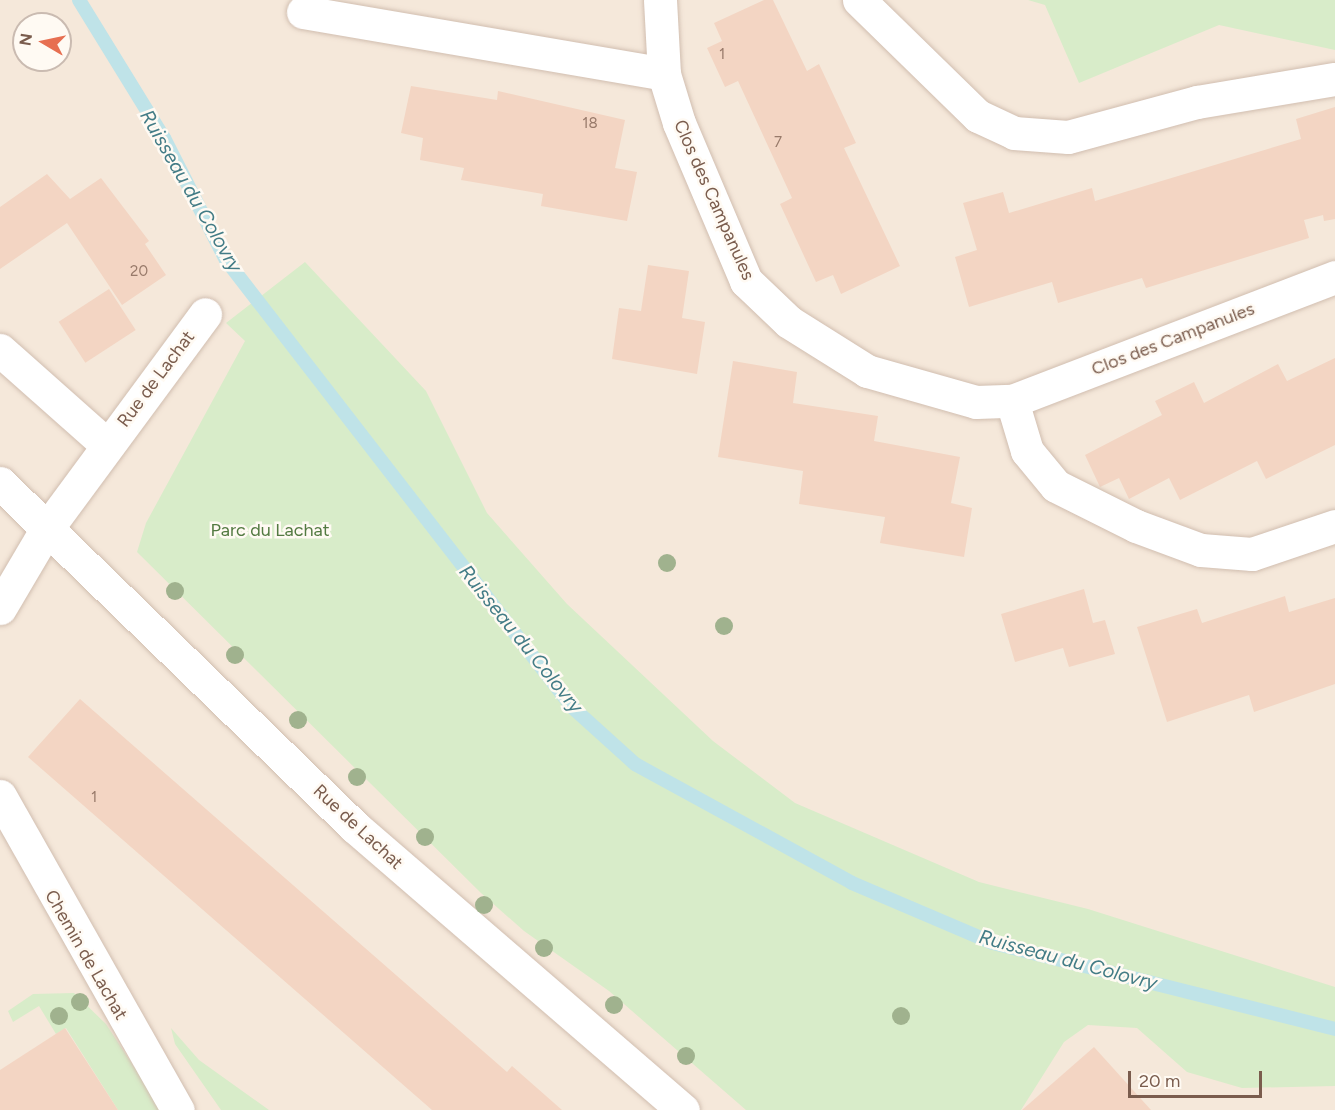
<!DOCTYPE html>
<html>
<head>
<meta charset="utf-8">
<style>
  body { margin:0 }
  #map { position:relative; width:1335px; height:1110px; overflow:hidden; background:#fdf6ec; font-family:Figtree,sans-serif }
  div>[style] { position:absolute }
  .residential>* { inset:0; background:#f5e8da }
  .green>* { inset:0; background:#d8ecc9 }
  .stream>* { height:14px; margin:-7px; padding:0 7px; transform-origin:7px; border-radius:7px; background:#bfe3e8 }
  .building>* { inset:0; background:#f3d5c3; transform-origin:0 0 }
  .roads { filter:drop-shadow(0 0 2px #d1beb0) drop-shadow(0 0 2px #d1beb0) }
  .street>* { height:33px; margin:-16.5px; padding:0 16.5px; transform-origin:16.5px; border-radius:16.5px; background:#fff }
  .secondary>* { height:33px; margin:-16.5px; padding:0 16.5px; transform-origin:16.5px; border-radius:16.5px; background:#fff }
  .trees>* { width:18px; height:18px; margin:-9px; border-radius:50%; background:#a0b28e }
  span { translate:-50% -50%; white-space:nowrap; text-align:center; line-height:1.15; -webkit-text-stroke:5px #fffaf3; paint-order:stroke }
  .number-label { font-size:15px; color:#987a6a }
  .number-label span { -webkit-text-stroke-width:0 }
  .street-label { font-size:18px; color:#7a5c4d }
  .park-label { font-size:18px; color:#537a41 }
  .water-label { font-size:20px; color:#437c86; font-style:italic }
  .north { position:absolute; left:12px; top:12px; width:60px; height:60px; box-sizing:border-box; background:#fffaf3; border:2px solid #cabbb1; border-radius:50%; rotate:279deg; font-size:16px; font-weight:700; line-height:24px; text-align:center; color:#7a5c4d }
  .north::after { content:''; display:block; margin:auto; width:21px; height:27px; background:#e76f51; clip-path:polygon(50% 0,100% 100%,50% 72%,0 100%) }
  .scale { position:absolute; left:1128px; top:1071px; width:134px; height:27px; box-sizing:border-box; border:3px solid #7a5c4d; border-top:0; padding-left:8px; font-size:18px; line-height:21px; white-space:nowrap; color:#7a5c4d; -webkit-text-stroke:4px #fffaf3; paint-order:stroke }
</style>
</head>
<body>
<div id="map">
  <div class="residential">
    <div style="clip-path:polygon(evenodd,0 0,1335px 0,1335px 1110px,0 1110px,0 0,24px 24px,60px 24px,60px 60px,24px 60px,24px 24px)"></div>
  </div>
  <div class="green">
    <div style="clip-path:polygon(1028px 0,1335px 0,1335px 50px,1219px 25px,1079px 83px,1045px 5px)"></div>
    <div style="clip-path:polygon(305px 262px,426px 391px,487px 513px,567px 604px,713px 741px,795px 803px,979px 882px,1088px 909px,1335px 987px,1335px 1086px,1242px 1088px,1187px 1072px,1137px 1028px,1088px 1025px,1064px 1042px,1021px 1110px,746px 1110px,609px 991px,524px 931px,481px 893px,137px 552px,146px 523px,245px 341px,226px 323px)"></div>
    <div style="clip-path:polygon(74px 993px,106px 1024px,162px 1110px,118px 1110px,66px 1028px,56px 1034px,39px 1006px,13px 1022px,8px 1011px,33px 994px)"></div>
    <div style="clip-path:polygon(171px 1028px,199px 1060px,269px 1110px,221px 1110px,175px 1044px)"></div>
  </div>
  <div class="stream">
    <div style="left:79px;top:0;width:162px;rotate:58.4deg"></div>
    <div style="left:164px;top:138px;width:137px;rotate:63.1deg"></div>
    <div style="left:226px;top:260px;width:565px;rotate:52.26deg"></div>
    <div style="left:572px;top:707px;width:85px;rotate:42.1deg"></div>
    <div style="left:635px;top:764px;width:247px;rotate:28.7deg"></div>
    <div style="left:852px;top:883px;width:153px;rotate:23.1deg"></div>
    <div style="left:993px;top:943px;width:353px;rotate:14.1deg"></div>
  </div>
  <div class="building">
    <div style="clip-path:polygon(764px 0,773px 0,807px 71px,819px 64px,856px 143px,844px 148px,900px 266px,841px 294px,833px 275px,816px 282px,780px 204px,792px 198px,738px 81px,725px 87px,707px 48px,722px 41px,714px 23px)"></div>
    <div style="clip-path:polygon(411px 86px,497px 100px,498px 91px,625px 120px,615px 168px,637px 172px,627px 221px,541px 206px,543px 194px,461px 180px,464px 168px,420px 160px,423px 138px,401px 133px)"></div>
    <div style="clip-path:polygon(1335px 107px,1335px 219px,1324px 221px,1323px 215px,1304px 220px,1309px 238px,1146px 288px,1142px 278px,1058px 303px,1052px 282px,969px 307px,955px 257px,977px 250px,963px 203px,1003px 192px,1009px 213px,1092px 188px,1095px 201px,1301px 139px,1296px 119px)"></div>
    <div style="clip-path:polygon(47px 174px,70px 199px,101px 178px,149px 241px,145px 244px,166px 275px,122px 305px,67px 223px,0 269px,0 207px)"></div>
    <div style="clip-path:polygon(648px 265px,689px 271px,682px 318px,705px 322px,697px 374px,612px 359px,619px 308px,641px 311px)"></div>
    <div style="left:109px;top:289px;width:49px;height:60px;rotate:57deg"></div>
    <div style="clip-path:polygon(1335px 358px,1335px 445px,1266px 479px,1257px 461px,1180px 500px,1169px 478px,1129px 499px,1119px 478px,1100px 487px,1085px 455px,1162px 415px,1155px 401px,1194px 382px,1204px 403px,1278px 364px,1287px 381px)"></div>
    <div style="clip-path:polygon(733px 361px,797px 372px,793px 403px,878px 416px,874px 441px,960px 457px,951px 503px,972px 508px,964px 557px,880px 543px,885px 517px,799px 504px,803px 471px,718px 457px)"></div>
    <div style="clip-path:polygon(1084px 589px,1093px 623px,1105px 620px,1115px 654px,1069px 667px,1063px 648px,1015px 662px,1001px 614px)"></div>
    <div style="clip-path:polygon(1285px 596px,1289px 612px,1335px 598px,1335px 684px,1254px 712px,1249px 695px,1167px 722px,1137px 627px,1197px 609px,1202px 623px)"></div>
    <div style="clip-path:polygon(80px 699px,507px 1072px,512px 1066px,562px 1110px,432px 1110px,28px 757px)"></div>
    <div style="clip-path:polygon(65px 1028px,118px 1110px,0 1110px,0 1070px)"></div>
    <div style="clip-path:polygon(1094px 1047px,1151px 1110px,1022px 1110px)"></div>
  </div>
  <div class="roads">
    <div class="street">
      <div style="left:660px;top:0;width:74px;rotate:86.9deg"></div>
      <div style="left:664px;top:74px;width:51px;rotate:73deg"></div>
      <div style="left:679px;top:123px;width:172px;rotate:67deg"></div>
      <div style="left:746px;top:281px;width:59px;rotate:43.6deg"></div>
      <div style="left:789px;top:322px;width:92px;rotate:32.1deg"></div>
      <div style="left:867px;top:371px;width:113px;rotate:15.9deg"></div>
      <div style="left:976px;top:402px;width:36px;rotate:-2deg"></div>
      <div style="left:1012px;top:401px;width:52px;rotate:73.3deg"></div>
      <div style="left:1027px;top:451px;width:45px;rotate:50.4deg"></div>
      <div style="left:1056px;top:486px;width:89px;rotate:26.6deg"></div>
      <div style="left:1136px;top:526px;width:69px;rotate:20.3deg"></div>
      <div style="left:1201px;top:550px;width:51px;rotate:4.5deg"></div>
      <div style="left:1252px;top:554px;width:88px;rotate:-18.6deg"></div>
      <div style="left:859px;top:0;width:166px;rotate:44.3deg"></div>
      <div style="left:978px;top:116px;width:40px;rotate:25deg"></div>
      <div style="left:1014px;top:133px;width:54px;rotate:4.2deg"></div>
      <div style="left:1068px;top:137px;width:134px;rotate:-15.2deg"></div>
      <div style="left:1197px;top:102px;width:140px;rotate:-9.5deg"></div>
      <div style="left:303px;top:12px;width:366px;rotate:9.7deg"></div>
      <div style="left:0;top:350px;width:142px;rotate:41.6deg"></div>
      <div style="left:1012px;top:401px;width:346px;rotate:-21deg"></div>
      <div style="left:0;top:608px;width:91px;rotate:-59.5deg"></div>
      <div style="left:46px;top:530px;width:268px;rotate:-53.6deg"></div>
      <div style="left:0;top:796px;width:361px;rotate:60.5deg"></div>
    </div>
    <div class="secondary">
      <div style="left:0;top:483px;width:494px;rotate:44.1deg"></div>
      <div style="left:355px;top:827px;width:433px;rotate:40.8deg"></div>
    </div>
  </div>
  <div class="trees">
    <div style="left:667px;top:563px"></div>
    <div style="left:175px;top:591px"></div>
    <div style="left:724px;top:626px"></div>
    <div style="left:235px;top:655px"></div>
    <div style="left:298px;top:720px"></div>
    <div style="left:357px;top:777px"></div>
    <div style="left:425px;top:837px"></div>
    <div style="left:484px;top:905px"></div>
    <div style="left:544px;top:948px"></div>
    <div style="left:80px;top:1002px"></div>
    <div style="left:614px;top:1005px"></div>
    <div style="left:59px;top:1016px"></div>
    <div style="left:901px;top:1016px"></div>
    <div style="left:686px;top:1056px"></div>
  </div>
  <div class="number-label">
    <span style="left:722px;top:55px">1</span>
    <span style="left:590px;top:124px">18</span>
    <span style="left:778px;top:143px">7</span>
    <span style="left:139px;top:272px">20</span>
    <span style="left:94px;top:798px">1</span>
  </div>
  <div class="street-label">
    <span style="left:714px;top:200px;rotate:66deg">Clos des Campanules</span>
    <span style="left:1173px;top:339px;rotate:-21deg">Clos des Campanules</span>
    <span style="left:156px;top:379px;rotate:-53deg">Rue de Lachat</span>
    <span style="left:358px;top:827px;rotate:43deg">Rue de Lachat</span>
    <span style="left:86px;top:955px;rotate:60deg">Chemin de Lachat</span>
  </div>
  <div class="park-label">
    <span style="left:270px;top:530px">Parc du Lachat</span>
  </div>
  <div class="water-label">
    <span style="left:191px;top:191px;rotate:60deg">Ruisseau du Colovry</span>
    <span style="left:521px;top:639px;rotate:51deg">Ruisseau du Colovry</span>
    <span style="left:1068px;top:960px;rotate:15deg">Ruisseau du Colovry</span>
  </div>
  <div class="north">N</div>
  <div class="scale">20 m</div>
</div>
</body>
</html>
